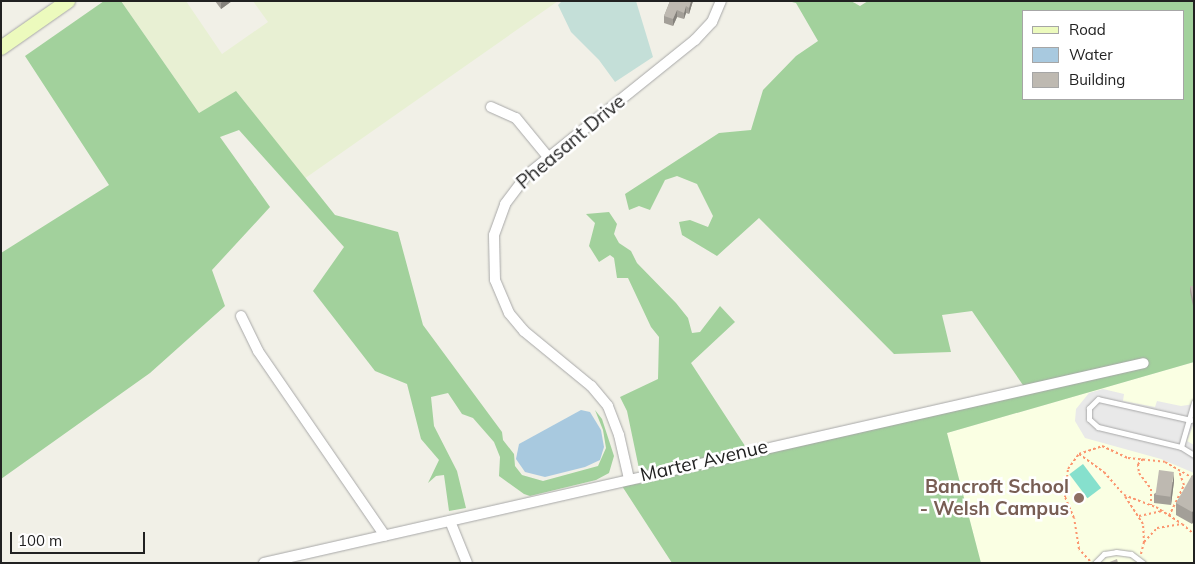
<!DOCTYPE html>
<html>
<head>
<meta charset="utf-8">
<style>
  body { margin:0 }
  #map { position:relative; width:1195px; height:564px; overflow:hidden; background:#f1f0e7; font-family:Mulish,sans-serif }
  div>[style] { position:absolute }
  .education>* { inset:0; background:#faffe3 }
  .farmland>* { inset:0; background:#e8f0d3 }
  .forest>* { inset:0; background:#a2d19c }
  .wetland>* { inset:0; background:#c4dfd8 }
  .pitch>* { inset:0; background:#86e0cd; transform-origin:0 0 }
  .parking>* { inset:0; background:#e9e9e9 }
  .water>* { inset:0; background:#a8c9df }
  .path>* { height:2px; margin-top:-1px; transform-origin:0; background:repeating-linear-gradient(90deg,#fb966f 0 2.5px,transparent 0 5px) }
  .roads { filter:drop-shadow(0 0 1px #a8a8a8) drop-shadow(0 0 1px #a8a8a8) }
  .lane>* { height:5px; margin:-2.5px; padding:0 2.5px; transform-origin:2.5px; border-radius:2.5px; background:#fff }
  .street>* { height:10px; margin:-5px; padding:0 5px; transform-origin:5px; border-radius:5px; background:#fff }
  .secondary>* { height:14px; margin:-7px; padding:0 7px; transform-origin:7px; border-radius:7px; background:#ecfabd }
  .wall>* { inset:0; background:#a39f98 }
  .shaded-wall>* { inset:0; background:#85827c }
  .building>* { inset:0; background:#beb9b1; transform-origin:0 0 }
  .dots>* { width:14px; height:14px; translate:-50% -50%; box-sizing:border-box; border:2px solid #fff; border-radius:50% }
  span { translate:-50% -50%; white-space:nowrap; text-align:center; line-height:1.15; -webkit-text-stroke:5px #fff; paint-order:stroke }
  .street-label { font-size:19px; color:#212121 }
  .education-label { font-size:19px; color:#785e54; font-weight:700 }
  .right { translate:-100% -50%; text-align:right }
  .frame { position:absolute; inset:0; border:2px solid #212121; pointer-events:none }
  .legend { position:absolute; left:1022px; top:10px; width:162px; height:90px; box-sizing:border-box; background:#fff; border:1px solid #a6a6a6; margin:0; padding:6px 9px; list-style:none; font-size:15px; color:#212121 }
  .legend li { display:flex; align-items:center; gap:10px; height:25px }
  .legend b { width:25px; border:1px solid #a6a6a6 }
  .scale { position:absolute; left:10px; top:532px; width:135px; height:22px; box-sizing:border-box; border:2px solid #212121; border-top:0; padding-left:6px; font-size:15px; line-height:18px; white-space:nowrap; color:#212121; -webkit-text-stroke:4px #fff; paint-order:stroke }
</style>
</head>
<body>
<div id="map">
  <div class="education">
    <div style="clip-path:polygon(1194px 362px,1194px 563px,981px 563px,947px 433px)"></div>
  </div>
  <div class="farmland">
    <div style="clip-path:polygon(121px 1px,186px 1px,222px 54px,268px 22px,253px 1px,558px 1px,304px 179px,237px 92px,199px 113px)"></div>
  </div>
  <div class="forest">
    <div style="clip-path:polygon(104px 1px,121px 1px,199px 113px,236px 91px,335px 215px,398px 232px,423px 325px,502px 432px,503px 440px,514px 454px,515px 466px,522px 475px,543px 481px,598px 466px,606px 448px,603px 430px,595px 410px,602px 419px,614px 456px,609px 473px,596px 480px,530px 496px,524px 494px,499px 476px,500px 457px,494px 442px,473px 418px,462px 414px,448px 393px,431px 397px,434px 426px,457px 471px,466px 508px,449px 511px,444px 475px,436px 476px,428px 483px,439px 460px,421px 439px,407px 384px,375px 371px,313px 291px,344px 247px,239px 130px,220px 137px,270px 207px,212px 270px,225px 306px,150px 373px,1px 479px,1px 253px,109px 185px,25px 56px)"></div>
    <div style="clip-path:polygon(evenodd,788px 1px,851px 1px,860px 6px,868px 1px,1194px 1px,1194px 362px,947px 433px,981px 563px,672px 563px,622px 486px,642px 483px,627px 411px,620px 397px,658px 379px,659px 337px,651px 327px,628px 278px,617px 278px,614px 258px,610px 255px,599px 262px,589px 246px,595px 223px,586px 214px,609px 212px,617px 224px,614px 234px,619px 243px,631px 251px,637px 263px,676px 303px,688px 318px,692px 333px,700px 332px,720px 306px,735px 322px,691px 363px,749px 452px,1025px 388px,972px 311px,942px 315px,951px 352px,894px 354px,759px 218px,717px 256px,682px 235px,679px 222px,690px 220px,708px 227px,713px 216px,697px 184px,677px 176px,665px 180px,650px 210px,639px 206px,629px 210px,625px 194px,719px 133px,751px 130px,763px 90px,796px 56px,818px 41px,796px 3px,788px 1px,1024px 11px,1184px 11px,1184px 99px,1024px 99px,1024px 11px)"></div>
  </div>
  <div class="wetland">
    <div style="clip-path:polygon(562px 1px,636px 1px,653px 57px,615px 82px,599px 60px,571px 32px,558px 5px)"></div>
  </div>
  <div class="pitch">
    <div style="left:1083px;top:464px;width:30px;height:17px;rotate:53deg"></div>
  </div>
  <div class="parking">
    <div style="clip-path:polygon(1103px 389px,1124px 394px,1123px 401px,1155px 407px,1157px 401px,1181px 406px,1194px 404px,1194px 423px,1187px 441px,1194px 445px,1194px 473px,1161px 459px,1085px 438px,1075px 421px,1076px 409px,1089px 393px)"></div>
  </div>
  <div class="water">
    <div style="clip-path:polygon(581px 410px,590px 412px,601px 430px,604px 447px,600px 460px,585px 467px,545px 477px,525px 472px,516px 459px,519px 444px)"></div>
  </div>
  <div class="path">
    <div style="left:1079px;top:454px;width:24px;rotate:-19deg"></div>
    <div style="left:1102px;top:446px;width:29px;rotate:25deg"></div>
    <div style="left:1128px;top:458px;width:37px;rotate:6deg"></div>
    <div style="left:1165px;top:462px;width:34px;rotate:30deg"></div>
    <div style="left:1143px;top:459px;width:7px;rotate:135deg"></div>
    <div style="left:1138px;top:464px;width:9px;rotate:84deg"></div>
    <div style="left:1139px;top:473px;width:20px;rotate:53deg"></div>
    <div style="left:1151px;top:489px;width:16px;rotate:90deg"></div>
    <div style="left:1139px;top:516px;width:25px;rotate:-12deg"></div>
    <div style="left:1169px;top:516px;width:34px;rotate:-64deg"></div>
    <div style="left:1184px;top:485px;width:15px;rotate:-110deg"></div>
    <div style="left:1144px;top:543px;width:19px;rotate:-93deg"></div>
    <div style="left:1143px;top:524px;width:35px;rotate:-123deg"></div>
    <div style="left:1124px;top:495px;width:34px;rotate:21deg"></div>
    <div style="left:1156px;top:507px;width:31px;rotate:33deg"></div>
    <div style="left:1141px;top:554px;width:12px;rotate:-76deg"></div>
    <div style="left:1144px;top:542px;width:19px;rotate:-47deg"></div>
    <div style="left:1157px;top:528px;width:25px;rotate:-9deg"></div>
    <div style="left:1182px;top:524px;width:16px;rotate:40deg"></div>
    <div style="left:1090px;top:561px;width:16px;rotate:-133deg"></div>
    <div style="left:1079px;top:549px;width:31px;rotate:-99deg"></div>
    <div style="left:1074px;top:518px;width:23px;rotate:-113deg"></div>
    <div style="left:1065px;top:497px;width:28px;rotate:-84deg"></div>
    <div style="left:1068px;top:469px;width:19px;rotate:-54deg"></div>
    <div style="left:1079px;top:454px;width:31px;rotate:36deg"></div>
    <div style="left:1104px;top:472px;width:30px;rotate:49deg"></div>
  </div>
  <div class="roads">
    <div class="lane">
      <div style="left:1191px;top:420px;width:95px;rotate:-167.3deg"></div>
      <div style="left:1098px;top:399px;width:13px;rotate:135deg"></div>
      <div style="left:1089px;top:408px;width:11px;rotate:90deg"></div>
      <div style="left:1089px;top:419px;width:12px;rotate:42deg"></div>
      <div style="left:1098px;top:427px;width:85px;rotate:13.5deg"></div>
      <div style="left:1181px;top:447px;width:15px;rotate:32deg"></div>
      <div style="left:1181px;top:447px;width:47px;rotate:-73.9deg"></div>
      <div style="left:1095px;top:563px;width:13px;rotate:-45deg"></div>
      <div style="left:1104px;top:554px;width:12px;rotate:-9deg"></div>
      <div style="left:1116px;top:552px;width:15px;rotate:8deg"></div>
      <div style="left:1131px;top:554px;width:15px;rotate:37deg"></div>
    </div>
    <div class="street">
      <div style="left:491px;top:107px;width:27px;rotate:24deg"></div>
      <div style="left:516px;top:118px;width:50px;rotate:50.6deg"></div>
      <div style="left:241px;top:316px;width:39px;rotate:64deg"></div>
      <div style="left:258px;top:351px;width:224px;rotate:55.5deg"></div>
      <div style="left:629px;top:479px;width:45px;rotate:-102.8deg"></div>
      <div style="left:619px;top:435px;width:31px;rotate:-111deg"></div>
      <div style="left:608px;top:406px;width:26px;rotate:-130deg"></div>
      <div style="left:591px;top:386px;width:87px;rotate:-140.6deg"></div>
      <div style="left:524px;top:331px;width:23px;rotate:-130deg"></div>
      <div style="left:509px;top:313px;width:36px;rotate:-113deg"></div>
      <div style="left:495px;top:280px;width:45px;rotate:-91.3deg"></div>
      <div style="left:494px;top:235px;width:33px;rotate:-70deg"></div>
      <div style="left:505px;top:204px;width:36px;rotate:-53deg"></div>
      <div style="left:527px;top:175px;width:216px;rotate:-38.8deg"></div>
      <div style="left:695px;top:40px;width:25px;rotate:-47deg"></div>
      <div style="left:712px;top:22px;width:23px;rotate:-67deg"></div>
      <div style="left:450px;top:521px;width:45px;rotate:68deg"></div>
      <div style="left:264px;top:563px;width:902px;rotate:-12.8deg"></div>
    </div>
    <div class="secondary">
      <div style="left:1px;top:48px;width:82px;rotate:-35deg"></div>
    </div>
  </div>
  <div class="wall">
    <div style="clip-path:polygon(215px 1px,232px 1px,221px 9px)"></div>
    <div style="clip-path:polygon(670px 1px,693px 1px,689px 14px,686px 13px,684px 19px,677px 17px,673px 26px,664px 23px,664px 16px)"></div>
    <div style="clip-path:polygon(1190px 286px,1194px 286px,1194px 310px,1190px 292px)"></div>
    <div style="clip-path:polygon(1194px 476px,1192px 524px,1176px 515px,1176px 503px)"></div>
    <div style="clip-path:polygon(1174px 481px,1171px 505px,1154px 503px,1154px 494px)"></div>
  </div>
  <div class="shaded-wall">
    <div style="clip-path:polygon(223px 1px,232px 1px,221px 9px,221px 3px)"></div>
    <div style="clip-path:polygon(691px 1px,693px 1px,689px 14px,689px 8px)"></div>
    <div style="clip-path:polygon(686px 6px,686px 13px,684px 19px,684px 13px)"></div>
    <div style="clip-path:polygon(677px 10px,677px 17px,673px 26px,673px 19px)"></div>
    <div style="clip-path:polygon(1174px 472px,1174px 481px,1171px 505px,1171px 496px)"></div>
    <div style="clip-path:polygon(1194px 509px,1194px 521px,1192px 524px,1192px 512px)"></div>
  </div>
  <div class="building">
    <div style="clip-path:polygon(670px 1px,691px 1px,689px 8px,686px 6px,684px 13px,677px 10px,673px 19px,664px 16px)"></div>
    <div style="clip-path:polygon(1190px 286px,1194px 286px,1194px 304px)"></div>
    <div style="left:1159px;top:470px;width:15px;height:25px;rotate:8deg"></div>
    <div style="clip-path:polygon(1192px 475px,1194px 476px,1194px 509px,1192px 512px,1176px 503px)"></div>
    <div style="clip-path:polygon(1117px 559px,1118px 563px,1107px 563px)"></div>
  </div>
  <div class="dots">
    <div style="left:1079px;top:498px;background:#8d6e63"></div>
  </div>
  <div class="street-label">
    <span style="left:571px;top:142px;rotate:-40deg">Pheasant Drive</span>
    <span style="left:704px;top:461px;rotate:-13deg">Marter Avenue</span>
  </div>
  <div class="education-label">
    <span class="right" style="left:1069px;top:498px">Bancroft School<br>- Welsh Campus</span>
  </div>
  <div class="frame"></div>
  <ul class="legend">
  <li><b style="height:6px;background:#ecfabd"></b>Road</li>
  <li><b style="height:14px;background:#a8c9df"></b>Water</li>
  <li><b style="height:14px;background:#beb9b1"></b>Building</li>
  </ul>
  <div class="scale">100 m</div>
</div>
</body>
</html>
